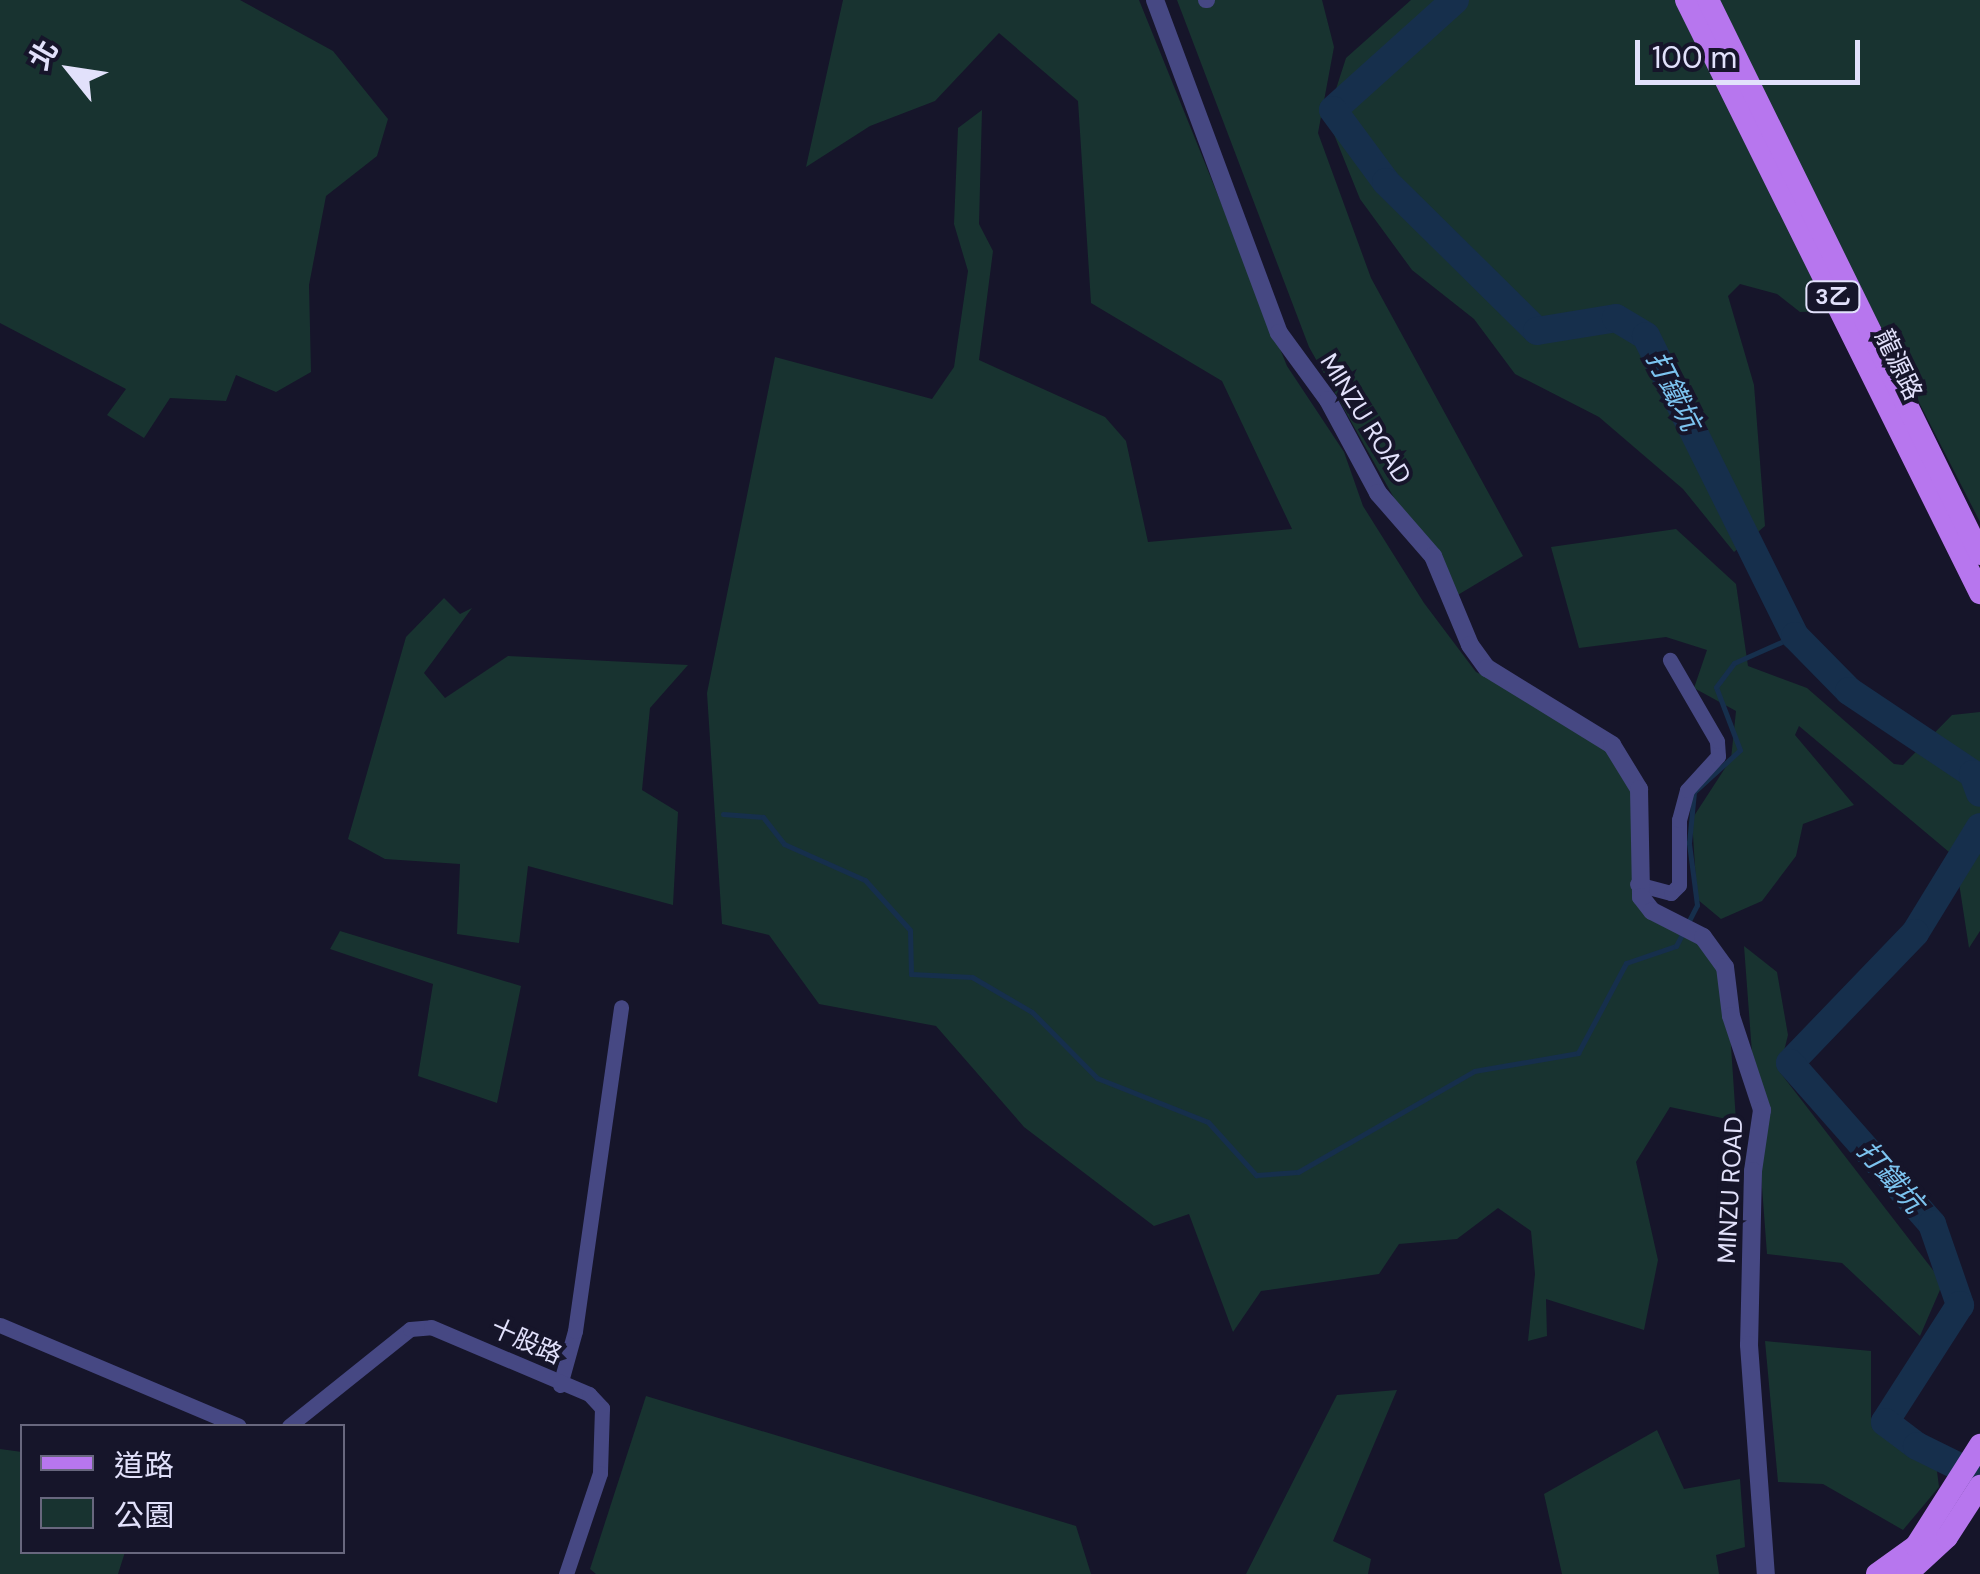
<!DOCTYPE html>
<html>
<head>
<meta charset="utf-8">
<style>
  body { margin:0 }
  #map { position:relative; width:1980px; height:1574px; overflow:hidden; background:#16152a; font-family:"DM Sans","Noto Sans TC",sans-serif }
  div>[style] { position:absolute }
  .green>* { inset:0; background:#183330 }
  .stream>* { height:5px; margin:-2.5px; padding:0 2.5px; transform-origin:2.5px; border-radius:2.5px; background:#162f4c }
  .river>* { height:28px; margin:-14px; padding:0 14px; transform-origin:14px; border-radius:14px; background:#162f4c }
  .minor>* { height:15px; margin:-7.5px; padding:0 7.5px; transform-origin:7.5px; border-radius:7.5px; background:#464883 }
  .tertiary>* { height:18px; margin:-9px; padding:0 9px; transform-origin:9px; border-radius:9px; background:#464883 }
  .primary>* { height:22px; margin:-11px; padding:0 11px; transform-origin:11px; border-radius:11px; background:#b776ee }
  span { translate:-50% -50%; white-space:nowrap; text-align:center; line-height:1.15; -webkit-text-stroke:8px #16152a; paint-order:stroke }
  .shield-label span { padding:2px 8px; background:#16152a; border:2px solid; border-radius:8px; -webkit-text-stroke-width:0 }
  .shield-label { font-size:22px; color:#e2e1fb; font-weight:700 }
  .street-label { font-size:25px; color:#e2e1fb }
  .water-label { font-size:28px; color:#7cc3ef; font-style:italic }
  .legend { position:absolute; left:20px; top:1424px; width:325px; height:130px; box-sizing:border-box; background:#16152a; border:2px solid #68677e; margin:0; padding:12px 18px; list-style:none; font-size:30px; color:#e2e1fb }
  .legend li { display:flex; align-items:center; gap:20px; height:50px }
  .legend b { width:50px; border:2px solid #68677e }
  .north { position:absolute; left:20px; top:20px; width:100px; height:100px; -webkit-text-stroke:8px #16152a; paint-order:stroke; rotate:300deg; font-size:28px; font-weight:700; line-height:40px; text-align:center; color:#e2e1fb }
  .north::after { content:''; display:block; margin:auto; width:35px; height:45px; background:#e2e1fb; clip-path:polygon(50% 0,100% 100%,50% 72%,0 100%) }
  .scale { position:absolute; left:1635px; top:40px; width:225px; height:45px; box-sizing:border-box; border:5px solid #e2e1fb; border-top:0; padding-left:12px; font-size:30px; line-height:35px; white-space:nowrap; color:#e2e1fb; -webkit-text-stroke:8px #16152a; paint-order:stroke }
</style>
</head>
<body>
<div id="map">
  <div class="green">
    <div style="clip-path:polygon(0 0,240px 0,333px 51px,388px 119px,377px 156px,326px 196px,309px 285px,311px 372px,276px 392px,236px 375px,226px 401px,170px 398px,144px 438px,107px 415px,126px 389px,0 323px)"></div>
    <div style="clip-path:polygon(843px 0,1139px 0,1287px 366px,1344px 452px,1363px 506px,1424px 603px,1476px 672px,1553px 711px,1603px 747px,1635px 790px,1641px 899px,1698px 933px,1718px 962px,1728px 1001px,1736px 1121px,1670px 1107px,1636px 1162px,1658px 1260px,1644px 1330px,1546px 1299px,1547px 1336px,1528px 1341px,1535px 1274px,1531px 1231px,1498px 1208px,1457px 1239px,1399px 1244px,1379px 1274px,1261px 1291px,1233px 1332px,1189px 1214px,1154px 1226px,1024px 1127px,936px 1026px,819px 1004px,769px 935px,722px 924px,707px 693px,775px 357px,932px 399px,954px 367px,968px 271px,954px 224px,958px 128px,982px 110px,979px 224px,993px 251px,979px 360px,1105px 417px,1126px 441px,1148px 542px,1292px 529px,1222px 381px,1091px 303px,1078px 101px,999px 33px,935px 101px,870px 126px,806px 167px)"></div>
    <div style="clip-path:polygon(1177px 0,1322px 0,1334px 47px,1318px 133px,1371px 278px,1523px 556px,1451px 599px,1309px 347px)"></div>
    <div style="clip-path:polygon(1411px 0,1676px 0,1774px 192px,1827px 311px,1800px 312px,1777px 294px,1740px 284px,1728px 296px,1754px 385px,1765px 526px,1734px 552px,1683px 489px,1599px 417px,1515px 374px,1474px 319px,1412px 270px,1360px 199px,1327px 117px,1346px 58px)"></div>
    <div style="clip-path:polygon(1714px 0,1980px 0,1980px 522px)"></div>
    <div style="clip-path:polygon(1676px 529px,1736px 584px,1748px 666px,1807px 688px,1894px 764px,1903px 765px,1952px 715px,1980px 712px,1980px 931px,1969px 948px,1955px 857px,1799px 726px,1795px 735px,1854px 805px,1803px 824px,1796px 856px,1762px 901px,1721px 919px,1697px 899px,1692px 819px,1731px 759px,1736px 711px,1694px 688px,1707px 650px,1666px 637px,1579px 648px,1551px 547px)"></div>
    <div style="clip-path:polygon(444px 598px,460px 614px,472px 608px,424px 673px,445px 698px,508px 656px,688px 665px,650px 708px,642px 790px,678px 812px,673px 905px,528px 866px,519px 943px,457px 934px,460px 864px,385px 859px,348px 839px,406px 637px)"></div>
    <div style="clip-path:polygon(340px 931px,521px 986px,497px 1103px,418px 1076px,433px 984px,330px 949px)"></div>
    <div style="clip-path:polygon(1744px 946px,1777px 972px,1788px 1035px,1779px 1071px,1943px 1283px,1920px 1336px,1842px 1263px,1767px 1254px)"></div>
    <div style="clip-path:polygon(1765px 1341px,1871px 1351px,1871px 1425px,1937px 1471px,1939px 1487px,1903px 1530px,1823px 1484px,1778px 1482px)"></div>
    <div style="clip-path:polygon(1397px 1390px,1333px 1541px,1371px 1559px,1368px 1574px,1246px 1574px,1337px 1395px)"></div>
    <div style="clip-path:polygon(646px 1396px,1076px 1526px,1091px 1574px,596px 1574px,590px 1569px)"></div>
    <div style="clip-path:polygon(1657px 1430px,1684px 1489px,1740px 1479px,1745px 1547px,1716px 1555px,1719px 1574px,1562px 1574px,1544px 1494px)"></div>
    <div style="clip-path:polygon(0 1449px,22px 1452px,22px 1552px,125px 1552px,118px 1574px,0 1574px)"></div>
  </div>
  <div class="stream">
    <div style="left:723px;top:814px;width:40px;rotate:4.3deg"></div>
    <div style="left:763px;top:817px;width:34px;rotate:52deg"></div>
    <div style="left:784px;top:844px;width:89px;rotate:24deg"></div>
    <div style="left:865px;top:880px;width:67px;rotate:48deg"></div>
    <div style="left:910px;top:930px;width:44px;rotate:88.7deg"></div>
    <div style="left:911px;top:974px;width:61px;rotate:2.8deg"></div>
    <div style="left:972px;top:977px;width:69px;rotate:30.3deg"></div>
    <div style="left:1032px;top:1012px;width:93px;rotate:45.4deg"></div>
    <div style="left:1097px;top:1078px;width:119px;rotate:21.6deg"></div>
    <div style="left:1208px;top:1122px;width:72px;rotate:47.8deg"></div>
    <div style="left:1256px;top:1175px;width:42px;rotate:-4.1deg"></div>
    <div style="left:1298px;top:1172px;width:203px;rotate:-29.8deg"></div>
    <div style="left:1474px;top:1071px;width:106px;rotate:-9.8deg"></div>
    <div style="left:1578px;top:1053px;width:102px;rotate:-61.9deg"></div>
    <div style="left:1626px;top:963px;width:53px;rotate:-18.8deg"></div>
    <div style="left:1676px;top:946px;width:46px;rotate:-62.9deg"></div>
    <div style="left:1697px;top:905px;width:63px;rotate:-97.4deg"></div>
    <div style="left:1689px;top:843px;width:51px;rotate:-84.4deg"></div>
    <div style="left:1694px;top:792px;width:62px;rotate:-42.4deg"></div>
    <div style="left:1740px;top:750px;width:67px;rotate:-110.9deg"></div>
    <div style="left:1716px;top:687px;width:30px;rotate:-53deg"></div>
    <div style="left:1734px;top:663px;width:67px;rotate:-23.9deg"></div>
  </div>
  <div class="river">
    <div style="left:1455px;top:0;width:164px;rotate:138deg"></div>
    <div style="left:1333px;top:110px;width:89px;rotate:53.6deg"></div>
    <div style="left:1386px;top:182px;width:212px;rotate:44.6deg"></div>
    <div style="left:1537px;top:331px;width:80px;rotate:-9.3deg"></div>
    <div style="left:1616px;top:318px;width:35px;rotate:31deg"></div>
    <div style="left:1646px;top:336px;width:335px;rotate:63.6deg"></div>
    <div style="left:1795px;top:636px;width:77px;rotate:45.5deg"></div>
    <div style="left:1849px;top:691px;width:149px;rotate:33.8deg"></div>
    <div style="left:1973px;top:774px;width:20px;rotate:70deg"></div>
    <div style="left:1980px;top:827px;width:124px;rotate:121.5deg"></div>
    <div style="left:1915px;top:933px;width:180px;rotate:133.9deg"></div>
    <div style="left:1790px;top:1063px;width:215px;rotate:48.6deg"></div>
    <div style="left:1932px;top:1224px;width:86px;rotate:70.9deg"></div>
    <div style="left:1960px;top:1305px;width:139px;rotate:122.7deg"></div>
    <div style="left:1885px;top:1422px;width:40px;rotate:37deg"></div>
    <div style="left:1917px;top:1446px;width:70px;rotate:26.2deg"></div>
  </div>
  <div class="minor">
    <div style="left:1205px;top:0;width:2px"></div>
    <div style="left:1637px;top:884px;width:35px;rotate:15deg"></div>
    <div style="left:1671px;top:893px;width:11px;rotate:-45deg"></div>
    <div style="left:1679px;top:885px;width:65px;rotate:-90deg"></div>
    <div style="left:1679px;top:820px;width:31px;rotate:-75deg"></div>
    <div style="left:1687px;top:790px;width:46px;rotate:-47.6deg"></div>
    <div style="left:1718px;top:756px;width:15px;rotate:-94deg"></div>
    <div style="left:1717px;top:741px;width:94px;rotate:-120.1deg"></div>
    <div style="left:0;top:1325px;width:259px;rotate:22.9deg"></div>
    <div style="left:560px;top:1385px;width:56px;rotate:-74.5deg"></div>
    <div style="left:575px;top:1331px;width:327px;rotate:-81.9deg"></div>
    <div style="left:289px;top:1426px;width:155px;rotate:-38.7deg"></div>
    <div style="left:410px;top:1329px;width:21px;rotate:-5deg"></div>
    <div style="left:431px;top:1327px;width:172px;rotate:23deg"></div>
    <div style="left:589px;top:1394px;width:19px;rotate:47deg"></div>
    <div style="left:602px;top:1408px;width:65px;rotate:91.8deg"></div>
    <div style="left:600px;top:1473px;width:107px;rotate:108.6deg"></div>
  </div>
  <div class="tertiary">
    <div style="left:1155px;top:0;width:355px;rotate:69.6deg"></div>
    <div style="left:1279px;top:333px;width:83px;rotate:53.8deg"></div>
    <div style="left:1328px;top:400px;width:106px;rotate:61.7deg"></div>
    <div style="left:1378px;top:493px;width:84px;rotate:48.9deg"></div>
    <div style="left:1433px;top:556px;width:96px;rotate:67.4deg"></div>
    <div style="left:1470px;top:645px;width:29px;rotate:54deg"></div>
    <div style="left:1487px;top:668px;width:147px;rotate:31.6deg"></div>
    <div style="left:1612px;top:745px;width:52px;rotate:58.5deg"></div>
    <div style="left:1639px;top:789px;width:108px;rotate:88.9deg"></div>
    <div style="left:1641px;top:897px;width:18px;rotate:52deg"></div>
    <div style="left:1652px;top:911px;width:57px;rotate:27deg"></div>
    <div style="left:1703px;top:937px;width:37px;rotate:54deg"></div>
    <div style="left:1725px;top:967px;width:49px;rotate:83deg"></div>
    <div style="left:1731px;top:1016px;width:99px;rotate:71.7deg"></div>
    <div style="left:1762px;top:1110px;width:62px;rotate:98.4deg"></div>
    <div style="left:1753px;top:1171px;width:174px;rotate:91.3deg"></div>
    <div style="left:1749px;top:1345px;width:230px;rotate:85.8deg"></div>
  </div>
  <div class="primary">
    <div style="left:1686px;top:0;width:662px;rotate:63.63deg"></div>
    <div style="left:1708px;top:0;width:617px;rotate:63.85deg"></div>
    <div style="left:1877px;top:1574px;width:48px;rotate:-35.7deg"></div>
    <div style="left:1916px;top:1546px;width:120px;rotate:-57.6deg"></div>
    <div style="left:1907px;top:1574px;width:54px;rotate:-42.8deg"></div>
    <div style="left:1947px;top:1537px;width:61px;rotate:-57.1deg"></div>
  </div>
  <div class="shield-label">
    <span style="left:1833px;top:297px">3乙</span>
  </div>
  <div class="street-label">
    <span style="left:1898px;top:365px;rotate:64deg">龍源路</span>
    <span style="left:1365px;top:419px;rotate:58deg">MINZU ROAD</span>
    <span style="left:1731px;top:1190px;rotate:-87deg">MINZU ROAD</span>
    <span style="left:526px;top:1342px;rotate:24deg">十股路</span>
  </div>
  <div class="water-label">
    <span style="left:1673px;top:391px;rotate:63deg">打鐵坑</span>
    <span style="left:1890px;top:1177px;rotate:49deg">打鐵坑</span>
  </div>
  <ul class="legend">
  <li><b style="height:12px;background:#b776ee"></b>道路</li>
  <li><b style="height:28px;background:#183330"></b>公園</li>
  </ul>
  <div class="north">北</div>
  <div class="scale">100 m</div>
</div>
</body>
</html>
